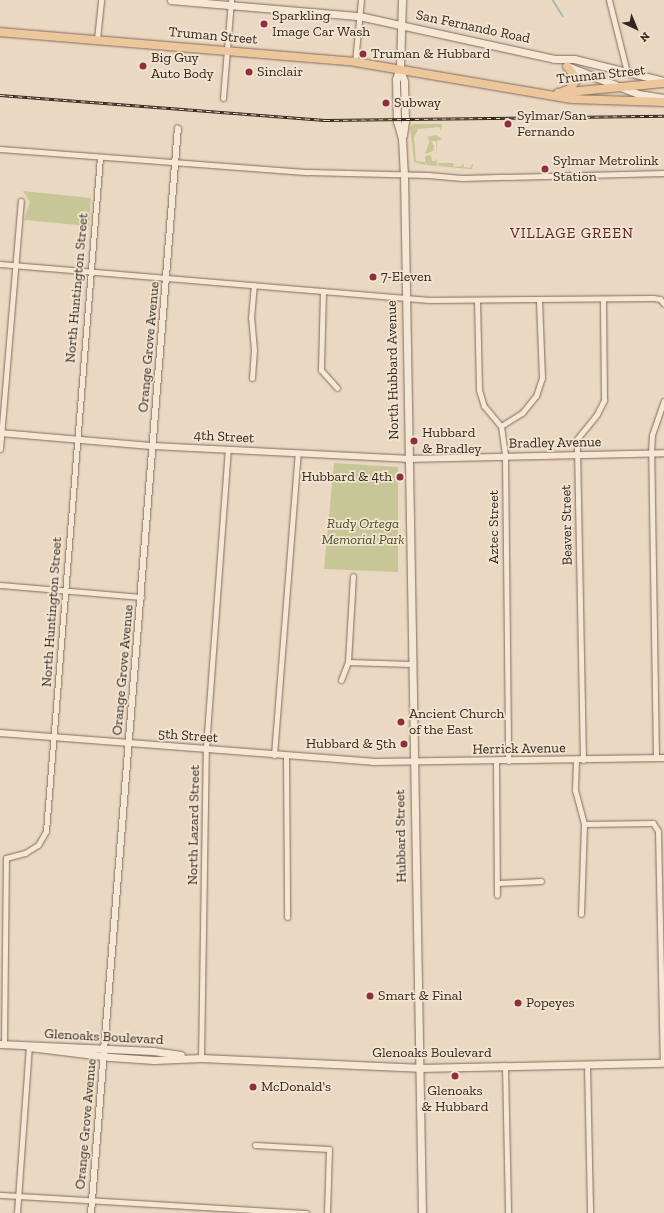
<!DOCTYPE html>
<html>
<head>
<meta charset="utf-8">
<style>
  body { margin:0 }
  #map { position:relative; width:664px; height:1213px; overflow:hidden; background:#ead8c2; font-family:"Zilla Slab",serif }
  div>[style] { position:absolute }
  .green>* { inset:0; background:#c7c697 }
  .stream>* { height:1.5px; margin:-0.75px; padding:0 0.75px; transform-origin:0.75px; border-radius:0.75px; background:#a4bdb2 }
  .roads { filter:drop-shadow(0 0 1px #836a5b) drop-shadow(0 0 1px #836a5b) }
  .minor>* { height:5px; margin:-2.5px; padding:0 2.5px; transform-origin:2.5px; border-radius:2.5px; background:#f6e7d4 }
  .tertiary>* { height:6px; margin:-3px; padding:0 3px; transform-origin:3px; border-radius:3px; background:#f6e7d4 }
  .secondary>* { height:7px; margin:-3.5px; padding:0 3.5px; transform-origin:3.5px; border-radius:3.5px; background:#f6e7d4 }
  .primary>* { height:8px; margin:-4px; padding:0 4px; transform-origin:4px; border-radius:4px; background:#ecc79c }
  .rail>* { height:3px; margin-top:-1.5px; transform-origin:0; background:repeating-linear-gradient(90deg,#f2e4d1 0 4.5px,#34251e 0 9px); box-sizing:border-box; border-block:1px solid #34251e }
  .dots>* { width:11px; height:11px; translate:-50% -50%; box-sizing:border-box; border:2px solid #f2e4d1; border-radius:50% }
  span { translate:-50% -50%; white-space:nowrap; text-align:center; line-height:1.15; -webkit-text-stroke:3.5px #f2e4d1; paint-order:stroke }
  .poi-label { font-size:14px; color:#34251e }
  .left { translate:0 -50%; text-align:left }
  .right { translate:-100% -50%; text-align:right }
  .street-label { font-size:14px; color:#34251e }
  .park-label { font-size:14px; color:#4a4f26; font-style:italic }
  .neighbourhood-label { font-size:15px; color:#5d2420; letter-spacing:1px }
  .north { position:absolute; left:616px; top:8px; width:40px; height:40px; -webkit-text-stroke:3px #f2e4d1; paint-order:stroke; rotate:136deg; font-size:11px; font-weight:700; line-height:16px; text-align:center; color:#34251e }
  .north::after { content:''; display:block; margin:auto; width:14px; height:18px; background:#34251e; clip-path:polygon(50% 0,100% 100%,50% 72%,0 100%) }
</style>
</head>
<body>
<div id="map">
  <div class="green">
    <div style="clip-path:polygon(413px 124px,442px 124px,441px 131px,439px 127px,418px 129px,414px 138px,416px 161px,425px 162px,425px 165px,414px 162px,410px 127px)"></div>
    <div style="clip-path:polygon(436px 135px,442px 139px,437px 141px,437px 156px,436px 141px,431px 141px,434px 146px,433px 151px,425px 154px,430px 140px,428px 142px,429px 138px,426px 137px)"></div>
    <div style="clip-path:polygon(431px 155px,432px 161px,436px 161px,437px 157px,437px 166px,426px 165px,425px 156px)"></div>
    <div style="clip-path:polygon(438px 163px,453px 163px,454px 167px,462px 166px,463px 163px,464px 167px,470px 168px,473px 163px,473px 165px,472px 169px,468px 169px,439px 166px)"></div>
    <div style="clip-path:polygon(23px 191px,91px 198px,89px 226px,24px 220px,30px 202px)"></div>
    <div style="clip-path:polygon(334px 463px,398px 467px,398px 572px,324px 569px)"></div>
  </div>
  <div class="stream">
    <div style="left:553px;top:0;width:19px;rotate:58deg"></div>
  </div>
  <div class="roads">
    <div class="minor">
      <div style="left:609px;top:0;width:74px;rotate:76deg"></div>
      <div style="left:97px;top:39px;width:39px;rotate:-84deg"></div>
      <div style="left:355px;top:62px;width:62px;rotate:-84.5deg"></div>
      <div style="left:223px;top:98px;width:98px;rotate:-85.3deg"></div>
      <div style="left:0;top:149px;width:309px;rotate:4.3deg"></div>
      <div style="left:308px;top:172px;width:120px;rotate:1.4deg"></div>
      <div style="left:428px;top:175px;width:34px;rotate:5deg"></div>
      <div style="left:462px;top:178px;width:202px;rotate:-1.4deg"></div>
      <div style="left:0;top:264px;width:431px;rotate:4.8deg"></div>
      <div style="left:429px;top:300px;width:224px;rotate:-0.5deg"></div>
      <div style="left:653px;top:298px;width:7px;rotate:8deg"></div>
      <div style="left:660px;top:299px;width:6px;rotate:51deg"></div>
      <div style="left:323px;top:291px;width:79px;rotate:91.5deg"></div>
      <div style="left:321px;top:370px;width:24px;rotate:48deg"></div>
      <div style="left:477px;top:300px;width:90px;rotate:88.7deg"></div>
      <div style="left:479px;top:390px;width:17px;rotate:73deg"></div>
      <div style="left:484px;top:406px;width:26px;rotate:50deg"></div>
      <div style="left:501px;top:426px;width:30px;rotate:82deg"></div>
      <div style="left:505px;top:456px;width:305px;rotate:89.4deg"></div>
      <div style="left:252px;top:378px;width:28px;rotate:-86deg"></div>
      <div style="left:254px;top:350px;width:32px;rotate:-95deg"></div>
      <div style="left:251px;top:318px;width:33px;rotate:-85deg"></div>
      <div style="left:501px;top:426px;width:25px;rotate:-32deg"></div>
      <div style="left:522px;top:413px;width:22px;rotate:-51deg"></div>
      <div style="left:536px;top:396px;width:19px;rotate:-72deg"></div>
      <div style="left:542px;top:378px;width:78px;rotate:-92.2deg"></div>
      <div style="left:0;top:449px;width:249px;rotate:-85.2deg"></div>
      <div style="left:0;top:585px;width:142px;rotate:4.9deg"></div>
      <div style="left:348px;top:662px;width:63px;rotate:1.8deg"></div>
      <div style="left:341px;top:680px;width:19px;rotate:-69deg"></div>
      <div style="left:348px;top:662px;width:86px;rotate:-86.7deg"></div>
      <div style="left:274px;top:755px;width:303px;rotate:-85.5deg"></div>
      <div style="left:286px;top:755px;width:162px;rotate:89.6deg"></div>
      <div style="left:656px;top:758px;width:305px;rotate:-90.9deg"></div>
      <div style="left:651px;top:453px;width:18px;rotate:-87deg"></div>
      <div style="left:652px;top:435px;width:36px;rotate:-71deg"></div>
      <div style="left:576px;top:760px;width:30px;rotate:92deg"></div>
      <div style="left:575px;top:790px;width:35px;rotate:75deg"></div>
      <div style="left:584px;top:824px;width:90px;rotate:91.9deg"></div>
      <div style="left:583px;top:760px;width:321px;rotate:-91.1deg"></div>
      <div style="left:577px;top:439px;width:32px;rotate:-51deg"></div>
      <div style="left:597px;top:414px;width:16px;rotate:-63deg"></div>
      <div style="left:604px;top:400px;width:101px;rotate:-90.6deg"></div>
      <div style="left:496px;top:761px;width:134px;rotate:89.6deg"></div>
      <div style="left:584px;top:824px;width:69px;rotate:-0.8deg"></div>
      <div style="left:653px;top:823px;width:9px;rotate:58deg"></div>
      <div style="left:658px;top:831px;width:232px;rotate:88.8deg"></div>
      <div style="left:498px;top:883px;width:43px;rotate:-2.7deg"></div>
      <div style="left:4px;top:1045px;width:187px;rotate:-89.4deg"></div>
      <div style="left:6px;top:858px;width:20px;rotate:-15deg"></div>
      <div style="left:25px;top:853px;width:15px;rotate:-32deg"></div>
      <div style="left:38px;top:845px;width:16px;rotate:-60deg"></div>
      <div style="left:46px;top:831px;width:676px;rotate:-85.42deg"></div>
      <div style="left:201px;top:1058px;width:311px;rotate:-89.1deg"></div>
      <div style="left:206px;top:747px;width:299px;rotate:-85.8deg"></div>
      <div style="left:587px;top:1065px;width:148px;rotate:88.8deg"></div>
      <div style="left:505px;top:1066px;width:147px;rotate:88.8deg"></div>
      <div style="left:255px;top:1145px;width:74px;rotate:3.1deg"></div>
      <div style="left:329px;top:1149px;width:64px;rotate:91.8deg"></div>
      <div style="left:0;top:1195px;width:307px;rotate:3.4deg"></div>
      <div style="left:17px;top:1213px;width:166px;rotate:-85.9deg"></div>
    </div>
    <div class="tertiary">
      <div style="left:0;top:433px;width:154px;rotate:4.9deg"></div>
      <div style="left:153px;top:446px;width:254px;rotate:2.9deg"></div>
      <div style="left:407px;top:459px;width:257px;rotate:-1.3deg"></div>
      <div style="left:0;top:733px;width:374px;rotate:4.4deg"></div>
      <div style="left:373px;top:762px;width:291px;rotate:-0.8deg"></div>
      <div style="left:91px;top:1213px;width:1088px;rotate:-85.42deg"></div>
    </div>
    <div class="secondary">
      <div style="left:171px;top:0;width:189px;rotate:4.9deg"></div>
      <div style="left:359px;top:16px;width:200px;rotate:12.4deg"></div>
      <div style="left:554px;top:59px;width:20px"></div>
      <div style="left:574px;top:59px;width:93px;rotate:13.7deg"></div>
      <div style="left:402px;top:0;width:68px;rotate:91.7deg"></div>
      <div style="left:400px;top:68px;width:12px;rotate:110deg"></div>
      <div style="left:396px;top:79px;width:42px;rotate:88.6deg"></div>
      <div style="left:397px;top:121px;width:18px;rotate:74deg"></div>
      <div style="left:402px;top:138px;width:36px;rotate:87deg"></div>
      <div style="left:404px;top:174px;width:1039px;rotate:89.01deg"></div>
      <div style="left:567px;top:66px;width:76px;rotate:21.5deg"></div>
      <div style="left:638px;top:94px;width:26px;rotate:9deg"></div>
      <div style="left:400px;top:69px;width:13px;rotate:72deg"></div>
      <div style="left:404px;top:81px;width:40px;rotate:88.6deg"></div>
      <div style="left:405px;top:121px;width:14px;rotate:98deg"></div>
      <div style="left:0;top:1044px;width:153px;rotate:2.6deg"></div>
      <div style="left:153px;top:1051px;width:28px;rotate:8deg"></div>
      <div style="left:29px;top:1047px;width:82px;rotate:7deg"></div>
      <div style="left:110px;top:1057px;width:44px;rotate:3.9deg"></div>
      <div style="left:154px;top:1060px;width:47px;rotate:-2.4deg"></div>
      <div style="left:201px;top:1058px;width:217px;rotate:2.6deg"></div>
      <div style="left:418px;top:1068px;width:246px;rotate:-1.2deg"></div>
    </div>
    <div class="primary">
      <div style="left:0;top:32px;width:356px;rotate:4.8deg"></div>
      <div style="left:355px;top:62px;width:220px;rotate:9.7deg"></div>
      <div style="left:572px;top:99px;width:92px;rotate:1.9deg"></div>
      <div style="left:562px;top:92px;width:9px;rotate:-21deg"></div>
      <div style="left:570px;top:89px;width:12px;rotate:-55deg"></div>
      <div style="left:577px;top:79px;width:16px;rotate:-128deg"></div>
      <div style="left:558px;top:93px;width:106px;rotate:-5.4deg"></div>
    </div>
  </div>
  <div class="rail">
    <div style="left:0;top:95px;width:326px;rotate:4.4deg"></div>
    <div style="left:325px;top:120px;width:339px;rotate:-0.7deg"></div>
  </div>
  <div class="dots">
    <div style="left:264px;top:24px;background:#8e2f3e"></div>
    <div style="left:363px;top:54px;background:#8e2f3e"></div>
    <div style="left:143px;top:66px;background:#8e2f3e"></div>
    <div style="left:249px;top:72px;background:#8e2f3e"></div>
    <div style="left:386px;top:103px;background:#8e2f3e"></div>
    <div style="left:508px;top:124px;background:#8e2f3e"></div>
    <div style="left:545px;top:169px;background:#8e2f3e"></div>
    <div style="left:373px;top:277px;background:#8e2f3e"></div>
    <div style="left:414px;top:441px;background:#8e2f3e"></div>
    <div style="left:400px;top:477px;background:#8e2f3e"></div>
    <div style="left:401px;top:722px;background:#8e2f3e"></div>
    <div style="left:404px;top:744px;background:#8e2f3e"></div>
    <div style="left:370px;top:996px;background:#8e2f3e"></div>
    <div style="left:518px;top:1003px;background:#8e2f3e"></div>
    <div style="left:455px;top:1076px;background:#8e2f3e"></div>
    <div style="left:253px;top:1087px;background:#8e2f3e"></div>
  </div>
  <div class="poi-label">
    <span class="left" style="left:272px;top:24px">Sparkling<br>Image Car Wash</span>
    <span class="left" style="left:371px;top:54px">Truman &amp; Hubbard</span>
    <span class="left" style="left:151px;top:66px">Big Guy<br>Auto Body</span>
    <span class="left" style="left:257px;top:72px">Sinclair</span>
    <span class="left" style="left:394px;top:103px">Subway</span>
    <span class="left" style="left:517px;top:124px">Sylmar/San<br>Fernando</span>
    <span class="left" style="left:553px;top:169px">Sylmar Metrolink<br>Station</span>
    <span class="left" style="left:381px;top:277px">7-Eleven</span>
    <span class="left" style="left:422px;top:441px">Hubbard<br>&amp; Bradley</span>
    <span class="right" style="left:392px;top:477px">Hubbard &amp; 4th</span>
    <span class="left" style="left:409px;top:722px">Ancient Church<br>of the East</span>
    <span class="right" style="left:396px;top:744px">Hubbard &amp; 5th</span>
    <span class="left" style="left:378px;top:996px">Smart &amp; Final</span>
    <span class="left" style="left:526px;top:1003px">Popeyes</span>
    <span class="left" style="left:261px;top:1087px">McDonald's</span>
    <span style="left:455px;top:1099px">Glenoaks<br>&amp; Hubbard</span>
  </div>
  <div class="street-label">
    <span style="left:473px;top:27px;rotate:12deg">San Fernando Road</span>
    <span style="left:213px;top:36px;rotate:5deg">Truman Street</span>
    <span style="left:601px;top:75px;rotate:-6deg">Truman Street</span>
    <span style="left:77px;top:288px;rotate:-85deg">North Huntington Street</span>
    <span style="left:149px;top:347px;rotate:-85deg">Orange Grove Avenue</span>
    <span style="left:393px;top:370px;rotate:-91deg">North Hubbard Avenue</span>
    <span style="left:224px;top:437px;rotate:3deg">4th Street</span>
    <span style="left:555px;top:443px;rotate:-1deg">Bradley Avenue</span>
    <span style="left:567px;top:525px;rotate:-91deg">Beaver Street</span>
    <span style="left:494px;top:527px;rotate:-90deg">Aztec Street</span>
    <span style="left:52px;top:612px;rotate:-86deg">North Huntington Street</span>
    <span style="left:123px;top:670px;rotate:-85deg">Orange Grove Avenue</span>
    <span style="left:188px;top:736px;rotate:4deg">5th Street</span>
    <span style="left:519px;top:749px;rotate:-1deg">Herrick Avenue</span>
    <span style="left:194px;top:825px;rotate:-89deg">North Lazard Street</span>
    <span style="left:401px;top:836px;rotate:-91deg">Hubbard Street</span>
    <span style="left:104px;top:1037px;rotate:3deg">Glenoaks Boulevard</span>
    <span style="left:432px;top:1053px">Glenoaks Boulevard</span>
    <span style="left:86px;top:1124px;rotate:-85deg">Orange Grove Avenue</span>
  </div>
  <div class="park-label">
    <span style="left:363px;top:532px">Rudy Ortega<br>Memorial Park</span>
  </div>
  <div class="neighbourhood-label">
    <span style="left:572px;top:234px">VILLAGE GREEN</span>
  </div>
  <div class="north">N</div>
</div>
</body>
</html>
